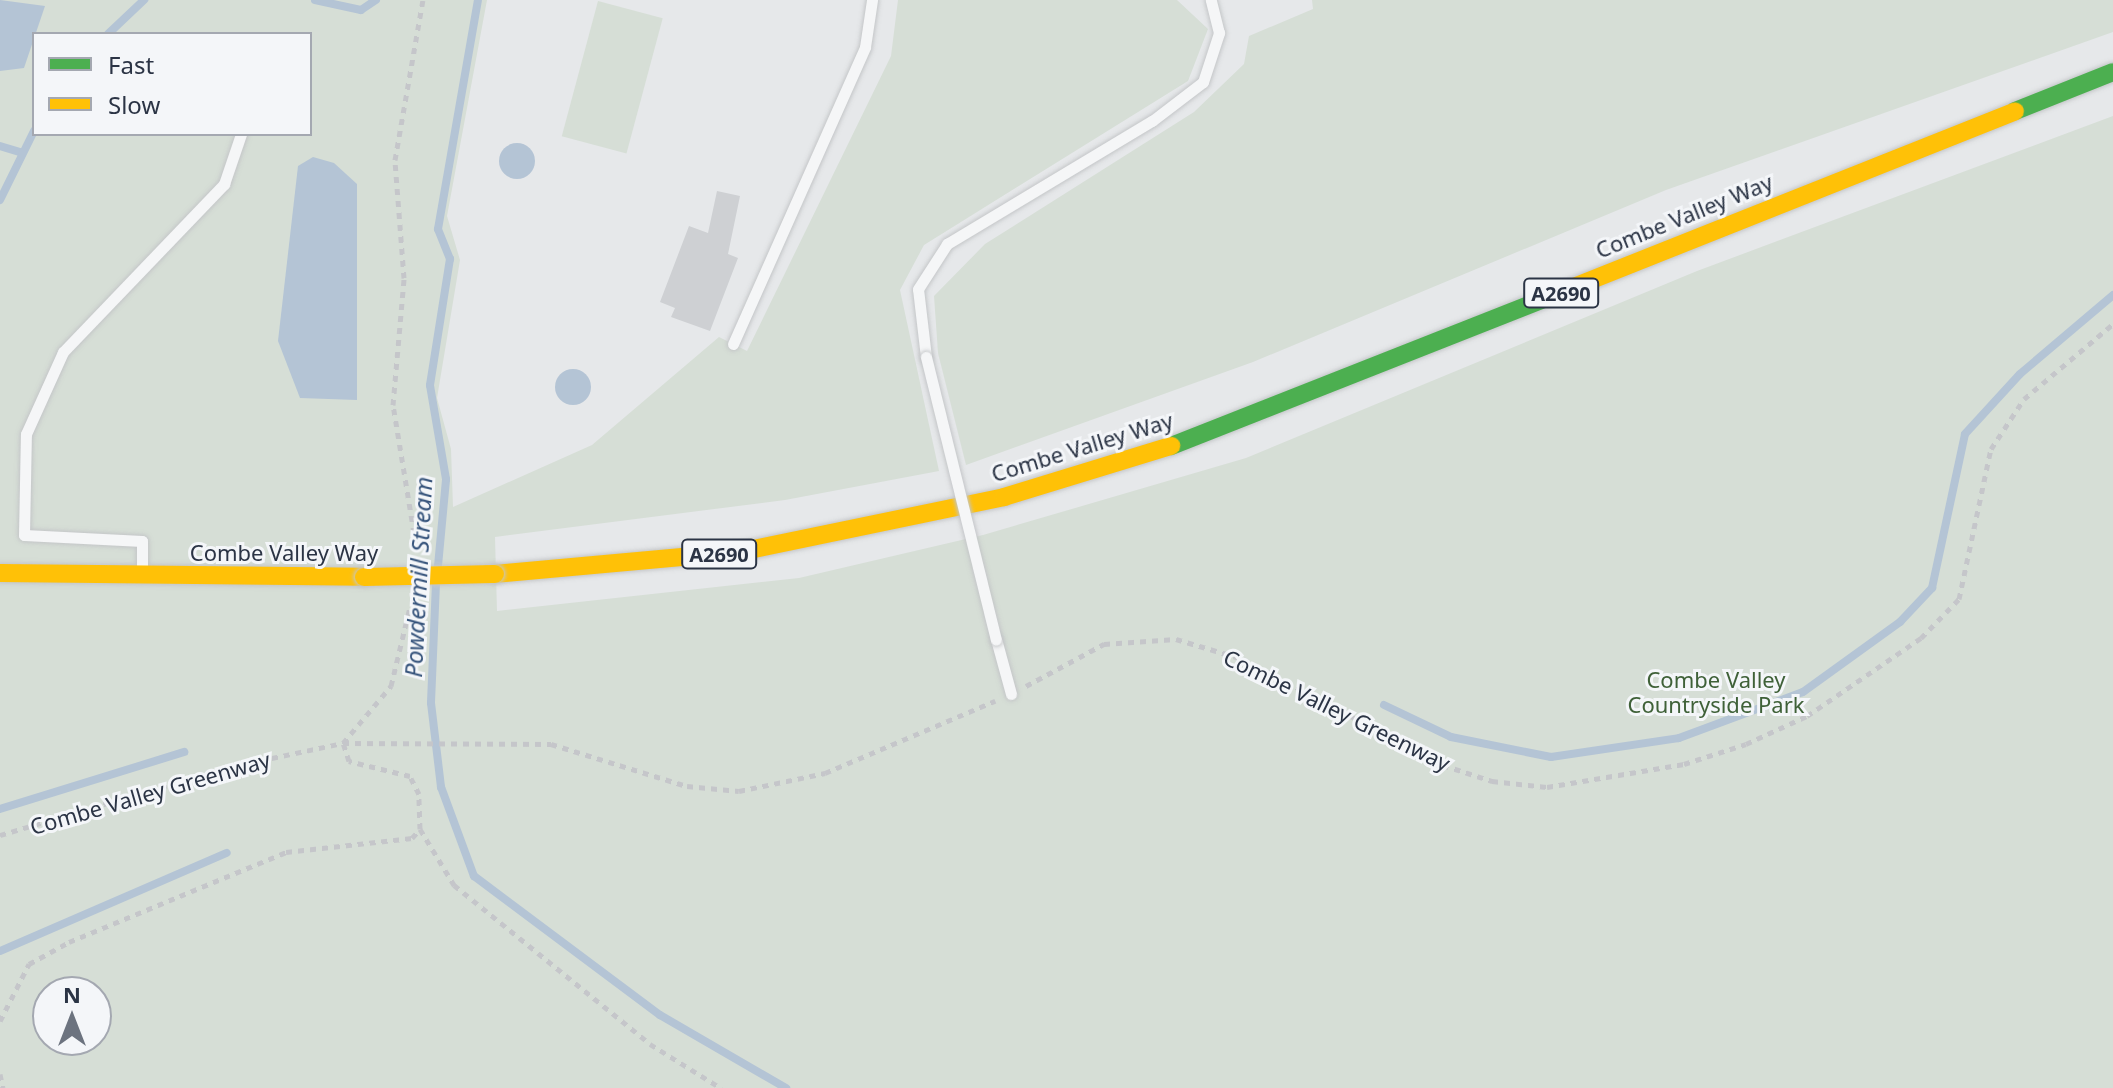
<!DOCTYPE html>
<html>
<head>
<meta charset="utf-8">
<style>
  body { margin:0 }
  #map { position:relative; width:2113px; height:1088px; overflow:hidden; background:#e6e8ea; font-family:"Noto Sans",sans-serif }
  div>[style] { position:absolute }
  .green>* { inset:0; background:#d6ded6; transform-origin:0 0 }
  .water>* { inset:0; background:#b4c4d5 }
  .round { border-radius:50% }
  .stream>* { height:8px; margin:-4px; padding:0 4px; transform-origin:4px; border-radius:4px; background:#b4c4d5 }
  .building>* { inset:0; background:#ced0d3 }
  .path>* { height:5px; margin-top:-2.5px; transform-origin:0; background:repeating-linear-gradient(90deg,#c5c6ca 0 6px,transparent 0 12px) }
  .roads { filter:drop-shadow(0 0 2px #c4c6c8) drop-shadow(0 0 2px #c4c6c8) }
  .lane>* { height:11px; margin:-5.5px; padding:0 5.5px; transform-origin:5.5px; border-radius:5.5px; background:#f5f6f7 }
  .fast>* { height:18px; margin:-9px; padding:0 9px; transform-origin:9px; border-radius:9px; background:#4caf50 }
  .slow>* { height:18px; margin:-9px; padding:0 9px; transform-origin:9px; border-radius:9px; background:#ffc107 }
  .bridges { filter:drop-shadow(0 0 2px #c4c6c8) drop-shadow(0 0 2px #c4c6c8) }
  .lane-bridge>* { height:11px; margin:-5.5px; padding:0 5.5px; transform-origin:5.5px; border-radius:5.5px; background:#f5f6f7 }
  .slow-bridge>* { height:18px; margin:-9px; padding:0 9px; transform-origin:9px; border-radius:9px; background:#ffc107 }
  span { translate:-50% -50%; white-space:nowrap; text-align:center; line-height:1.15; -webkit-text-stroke:6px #f4f6f9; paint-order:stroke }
  .shield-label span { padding:2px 6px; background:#f4f6f9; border:2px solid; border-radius:6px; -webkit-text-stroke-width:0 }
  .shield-label { font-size:20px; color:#2b3445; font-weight:700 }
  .street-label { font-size:22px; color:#2b3445 }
  .park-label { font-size:22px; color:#3f6138 }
  .water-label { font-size:24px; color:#34527a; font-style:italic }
  .legend { position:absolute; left:32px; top:32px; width:280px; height:104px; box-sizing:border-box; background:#f4f6f9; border:2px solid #a4a8b1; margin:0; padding:10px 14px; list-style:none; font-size:24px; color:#2b3445 }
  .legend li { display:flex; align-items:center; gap:16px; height:40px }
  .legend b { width:40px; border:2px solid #a4a8b1 }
  .north { position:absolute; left:32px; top:976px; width:80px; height:80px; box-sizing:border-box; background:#f4f6f9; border:2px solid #a4a8b1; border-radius:50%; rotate:0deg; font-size:22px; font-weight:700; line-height:32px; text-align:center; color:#2b3445 }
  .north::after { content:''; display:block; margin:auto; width:28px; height:36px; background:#6c737f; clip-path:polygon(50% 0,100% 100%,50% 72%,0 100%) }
</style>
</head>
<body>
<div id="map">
  <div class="green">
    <div style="clip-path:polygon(evenodd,0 0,487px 0,447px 216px,460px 260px,437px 398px,451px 449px,453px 507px,592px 445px,719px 337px,747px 351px,891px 56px,898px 0,1177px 0,1208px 29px,1188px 81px,924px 245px,900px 290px,939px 471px,785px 500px,495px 537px,497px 611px,799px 578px,983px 535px,1246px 458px,1697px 271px,2113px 116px,2113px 1088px,0 1088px,0 0,34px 34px,310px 34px,310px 134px,34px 134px,34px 34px,0 0,48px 992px,96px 992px,96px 1040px,48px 1040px,48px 992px)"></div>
    <div style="clip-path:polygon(1312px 0,2113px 0,2113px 32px,1666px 190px,1253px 362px,966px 465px,938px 353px,934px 296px,985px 244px,1194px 112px,1244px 64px,1249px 36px,1313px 9px)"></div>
    <div style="left:598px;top:1px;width:67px;height:140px;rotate:15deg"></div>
  </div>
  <div class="water">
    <div style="clip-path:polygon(0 0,45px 6px,24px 68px,0 71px)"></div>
    <div class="round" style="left:499px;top:143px;width:36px;height:36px"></div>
    <div style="clip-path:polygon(313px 157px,334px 163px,357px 184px,357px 400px,300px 398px,278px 341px,298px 166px)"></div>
    <div class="round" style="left:555px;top:369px;width:36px;height:36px"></div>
  </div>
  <div class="stream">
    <div style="left:315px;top:0;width:47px;rotate:12.3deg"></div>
    <div style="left:361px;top:10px;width:18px;rotate:-34deg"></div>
    <div style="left:108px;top:34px;width:50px;rotate:-43.4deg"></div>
    <div style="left:0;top:146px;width:21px;rotate:17deg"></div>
    <div style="left:0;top:200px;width:77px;rotate:-63.8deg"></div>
    <div style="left:438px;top:566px;width:87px;rotate:-84.7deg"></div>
    <div style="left:446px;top:479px;width:95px;rotate:-99.7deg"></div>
    <div style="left:430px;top:385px;width:128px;rotate:-81deg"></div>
    <div style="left:450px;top:259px;width:32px;rotate:-112deg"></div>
    <div style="left:438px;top:229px;width:232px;rotate:-80.1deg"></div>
    <div style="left:436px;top:583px;width:120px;rotate:92.4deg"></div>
    <div style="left:431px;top:703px;width:85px;rotate:83.2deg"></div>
    <div style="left:441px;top:787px;width:95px;rotate:69.7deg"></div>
    <div style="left:474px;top:876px;width:232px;rotate:36.8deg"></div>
    <div style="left:660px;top:1015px;width:146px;rotate:30.1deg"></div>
    <div style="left:1384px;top:705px;width:74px;rotate:25.5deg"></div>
    <div style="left:1451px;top:737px;width:102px;rotate:11.3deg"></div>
    <div style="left:1551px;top:757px;width:129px;rotate:-8.4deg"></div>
    <div style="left:1679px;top:738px;width:132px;rotate:-20.4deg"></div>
    <div style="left:1803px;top:692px;width:120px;rotate:-35.8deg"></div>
    <div style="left:1900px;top:622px;width:47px;rotate:-46.7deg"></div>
    <div style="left:1932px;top:588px;width:157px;rotate:-77.9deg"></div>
    <div style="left:1965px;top:434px;width:81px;rotate:-47.5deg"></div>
    <div style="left:2020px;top:374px;width:122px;rotate:-40.3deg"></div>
    <div style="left:0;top:809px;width:193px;rotate:-17.2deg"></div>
    <div style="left:0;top:951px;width:247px;rotate:-23.4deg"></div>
  </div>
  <div class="building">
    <div style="clip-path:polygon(717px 191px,740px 196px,728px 254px,738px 258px,710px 331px,671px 317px,675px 308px,660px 302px,689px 226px,708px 233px)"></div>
  </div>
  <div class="path">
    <div style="left:416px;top:545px;width:142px;rotate:-99.3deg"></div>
    <div style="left:393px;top:405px;width:127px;rotate:-85deg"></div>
    <div style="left:404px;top:278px;width:118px;rotate:-94.4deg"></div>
    <div style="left:395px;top:160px;width:162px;rotate:-80.1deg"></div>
    <div style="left:1026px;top:686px;width:89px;rotate:-28.3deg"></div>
    <div style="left:1104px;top:644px;width:72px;rotate:-4deg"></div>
    <div style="left:1176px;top:639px;width:70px;rotate:16.6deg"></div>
    <div style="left:1243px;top:659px;width:226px;rotate:27.9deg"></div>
    <div style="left:1443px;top:765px;width:52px;rotate:18.1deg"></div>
    <div style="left:1492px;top:781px;width:55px;rotate:6.2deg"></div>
    <div style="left:1547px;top:787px;width:139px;rotate:-9.5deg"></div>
    <div style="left:1684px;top:764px;width:65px;rotate:-17.9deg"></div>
    <div style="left:1746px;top:744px;width:67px;rotate:-24.7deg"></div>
    <div style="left:1807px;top:716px;width:138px;rotate:-34.4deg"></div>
    <div style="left:1921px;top:638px;width:54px;rotate:-45.7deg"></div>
    <div style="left:1959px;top:599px;width:153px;rotate:-78deg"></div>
    <div style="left:1991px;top:449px;width:60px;rotate:-56.6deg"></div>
    <div style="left:2024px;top:399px;width:116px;rotate:-40.1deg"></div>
    <div style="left:420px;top:829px;width:66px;rotate:58.7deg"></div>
    <div style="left:454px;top:885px;width:252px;rotate:39deg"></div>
    <div style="left:650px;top:1044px;width:84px;rotate:31.8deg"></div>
    <div style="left:0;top:835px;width:235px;rotate:-16.6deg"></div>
    <div style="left:225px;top:768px;width:121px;rotate:-12deg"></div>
    <div style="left:343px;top:743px;width:208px;rotate:0.3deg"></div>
    <div style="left:551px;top:744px;width:142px;rotate:17.2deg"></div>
    <div style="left:687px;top:786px;width:52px;rotate:5.5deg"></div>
    <div style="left:739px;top:791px;width:88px;rotate:-11.8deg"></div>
    <div style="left:825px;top:773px;width:185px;rotate:-23deg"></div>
    <div style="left:0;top:1021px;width:64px;rotate:-63deg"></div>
    <div style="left:29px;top:964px;width:46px;rotate:-28.8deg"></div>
    <div style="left:69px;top:942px;width:235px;rotate:-22.5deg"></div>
    <div style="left:286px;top:852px;width:127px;rotate:-6.3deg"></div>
    <div style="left:412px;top:838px;width:12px;rotate:-48deg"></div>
    <div style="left:420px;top:829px;width:35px;rotate:-92deg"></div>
    <div style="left:419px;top:794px;width:20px;rotate:-117deg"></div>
    <div style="left:410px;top:776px;width:63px;rotate:-166.2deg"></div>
    <div style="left:349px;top:761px;width:19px;rotate:-108deg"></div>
    <div style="left:343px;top:743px;width:75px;rotate:-49.9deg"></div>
    <div style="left:391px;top:686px;width:81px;rotate:-76.5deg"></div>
    <div style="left:0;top:1074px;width:14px;rotate:78deg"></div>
  </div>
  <div class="roads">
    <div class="lane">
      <div style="left:733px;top:344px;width:325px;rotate:-66deg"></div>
      <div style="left:865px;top:47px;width:48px;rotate:-81.5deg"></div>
      <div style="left:926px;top:357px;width:68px;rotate:-96.7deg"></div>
      <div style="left:918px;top:289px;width:54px;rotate:-57.2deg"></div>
      <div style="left:947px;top:244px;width:239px;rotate:-31deg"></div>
      <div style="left:1152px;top:121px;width:64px;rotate:-37.4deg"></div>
      <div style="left:1203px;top:82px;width:52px;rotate:-71.9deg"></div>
      <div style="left:1219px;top:33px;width:34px;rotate:-104deg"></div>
      <div style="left:142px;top:571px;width:30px;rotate:-90deg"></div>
      <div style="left:142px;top:541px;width:118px;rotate:-177.1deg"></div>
      <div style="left:24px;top:535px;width:101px;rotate:-88.9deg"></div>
      <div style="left:26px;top:434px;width:90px;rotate:-65.7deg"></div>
      <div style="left:63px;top:352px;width:233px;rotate:-46.2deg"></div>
      <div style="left:224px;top:184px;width:53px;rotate:-71.2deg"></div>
      <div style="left:996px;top:639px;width:57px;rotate:74.7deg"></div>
    </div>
    <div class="fast">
      <div style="left:2015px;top:111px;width:105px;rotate:-21.7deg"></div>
      <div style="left:1171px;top:446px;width:414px;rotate:-21.5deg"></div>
    </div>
    <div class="slow">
      <div style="left:1556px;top:294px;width:494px;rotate:-21.7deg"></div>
      <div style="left:0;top:573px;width:364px;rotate:0.6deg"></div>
      <div style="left:495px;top:574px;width:245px;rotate:-5.2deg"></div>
      <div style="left:739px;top:552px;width:271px;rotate:-11.7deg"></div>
      <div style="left:1004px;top:497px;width:175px;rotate:-17deg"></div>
    </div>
  </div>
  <div class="bridges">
    <div class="lane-bridge">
      <div style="left:926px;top:357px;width:291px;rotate:76.1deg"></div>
    </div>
    <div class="slow-bridge">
      <div style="left:364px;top:577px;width:131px;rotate:-1.3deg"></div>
    </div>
  </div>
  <div class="shield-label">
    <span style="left:1561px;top:293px">A2690</span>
    <span style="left:719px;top:554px">A2690</span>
  </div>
  <div class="street-label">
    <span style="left:1684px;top:216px;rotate:-22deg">Combe Valley Way</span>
    <span style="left:1082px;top:447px;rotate:-17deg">Combe Valley Way</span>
    <span style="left:284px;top:553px">Combe Valley Way</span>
    <span style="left:1337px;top:710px;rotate:26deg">Combe Valley Greenway</span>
    <span style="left:150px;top:793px;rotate:-16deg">Combe Valley Greenway</span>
  </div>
  <div class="park-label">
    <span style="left:1716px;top:692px">Combe Valley<br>Countryside Park</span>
  </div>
  <div class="water-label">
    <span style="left:418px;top:577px;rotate:-87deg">Powdermill Stream</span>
  </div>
  <ul class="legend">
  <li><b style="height:10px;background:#4caf50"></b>Fast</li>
  <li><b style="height:10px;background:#ffc107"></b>Slow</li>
  </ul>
  <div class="north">N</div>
</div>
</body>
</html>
